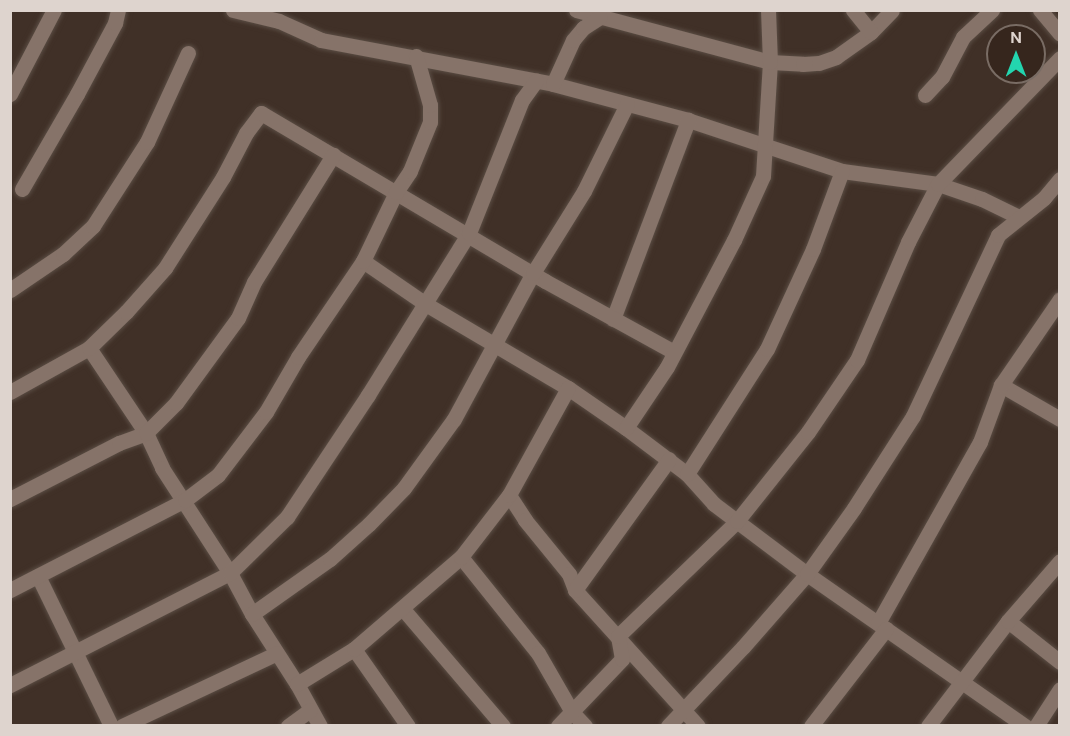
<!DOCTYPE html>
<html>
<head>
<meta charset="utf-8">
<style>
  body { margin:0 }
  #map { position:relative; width:1070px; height:736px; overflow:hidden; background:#403027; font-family:"DM Sans",sans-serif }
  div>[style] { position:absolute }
  .roads { filter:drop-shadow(0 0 2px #5a4d44) drop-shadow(0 0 2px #5a4d44) }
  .minor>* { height:15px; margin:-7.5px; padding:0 7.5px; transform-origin:7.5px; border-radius:7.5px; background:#867369 }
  span { translate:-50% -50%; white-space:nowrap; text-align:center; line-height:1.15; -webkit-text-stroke:5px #36261d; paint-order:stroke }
  .frame { position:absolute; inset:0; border:12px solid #ded4ce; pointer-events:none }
  .north { position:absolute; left:986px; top:24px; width:60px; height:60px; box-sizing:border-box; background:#36261d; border:2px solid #796c64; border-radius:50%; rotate:0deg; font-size:16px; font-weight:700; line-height:24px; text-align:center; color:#ded4ce }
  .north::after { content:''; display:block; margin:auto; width:21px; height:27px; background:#23d5af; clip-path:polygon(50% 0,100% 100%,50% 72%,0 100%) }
</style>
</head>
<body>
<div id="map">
  <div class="roads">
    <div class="minor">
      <div style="left:233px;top:10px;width:47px;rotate:13.4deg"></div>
      <div style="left:279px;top:21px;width:46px;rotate:24.3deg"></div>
      <div style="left:321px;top:40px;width:236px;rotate:10.7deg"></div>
      <div style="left:553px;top:84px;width:140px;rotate:14.9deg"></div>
      <div style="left:688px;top:120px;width:162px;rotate:18.3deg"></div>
      <div style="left:842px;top:171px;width:97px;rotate:7.7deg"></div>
      <div style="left:938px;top:184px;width:46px;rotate:18.8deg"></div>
      <div style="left:982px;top:199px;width:41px;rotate:25.9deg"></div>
      <div style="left:576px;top:10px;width:201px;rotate:15deg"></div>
      <div style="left:770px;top:62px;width:33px;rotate:3deg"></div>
      <div style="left:803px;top:64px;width:16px;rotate:-4deg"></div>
      <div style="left:819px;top:63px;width:18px;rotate:-19deg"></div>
      <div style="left:836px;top:57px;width:43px;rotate:-35.5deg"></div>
      <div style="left:871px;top:32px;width:30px;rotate:-46deg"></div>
      <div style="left:853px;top:10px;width:28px;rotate:51deg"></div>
      <div style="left:1040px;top:10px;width:31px;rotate:50deg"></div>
      <div style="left:553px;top:84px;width:48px;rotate:-65.6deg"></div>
      <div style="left:573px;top:40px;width:16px;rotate:-50deg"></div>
      <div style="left:583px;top:28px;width:20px;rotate:-33deg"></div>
      <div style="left:10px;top:94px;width:95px;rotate:-62.4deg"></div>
      <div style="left:925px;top:95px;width:25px;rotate:-47deg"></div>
      <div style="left:942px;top:77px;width:45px;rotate:-62.3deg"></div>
      <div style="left:963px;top:37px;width:40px;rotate:-43deg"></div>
      <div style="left:22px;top:189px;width:110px;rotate:-59.9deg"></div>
      <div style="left:77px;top:94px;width:81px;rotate:-61.8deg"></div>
      <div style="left:115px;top:23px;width:13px;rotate:-77deg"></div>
      <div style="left:363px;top:261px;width:74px;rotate:34.5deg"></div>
      <div style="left:424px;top:303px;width:167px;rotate:30.6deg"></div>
      <div style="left:568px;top:388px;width:70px;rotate:34.6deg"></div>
      <div style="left:626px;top:428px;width:76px;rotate:37deg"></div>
      <div style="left:687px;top:474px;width:40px;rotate:48deg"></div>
      <div style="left:714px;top:504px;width:116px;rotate:37deg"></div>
      <div style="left:807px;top:574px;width:266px;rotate:34.9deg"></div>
      <div style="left:10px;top:290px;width:64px;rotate:-34.2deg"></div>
      <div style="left:63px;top:254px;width:41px;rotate:-43deg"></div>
      <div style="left:93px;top:226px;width:100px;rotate:-57.3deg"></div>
      <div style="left:147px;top:142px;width:98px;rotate:-65.3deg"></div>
      <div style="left:613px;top:319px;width:213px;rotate:-69.3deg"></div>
      <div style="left:89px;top:348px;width:102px;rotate:56.2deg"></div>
      <div style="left:146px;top:433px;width:38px;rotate:65deg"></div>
      <div style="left:162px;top:468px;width:125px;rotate:57.1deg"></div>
      <div style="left:230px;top:573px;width:47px;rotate:61.8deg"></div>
      <div style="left:252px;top:614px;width:83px;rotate:57.3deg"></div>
      <div style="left:297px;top:684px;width:48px;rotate:61.3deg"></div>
      <div style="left:1001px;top:385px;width:68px;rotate:30deg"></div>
      <div style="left:10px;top:392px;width:90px;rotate:-29.1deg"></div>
      <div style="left:89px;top:348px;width:52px;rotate:-44.2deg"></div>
      <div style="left:126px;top:312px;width:59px;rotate:-48.4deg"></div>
      <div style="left:165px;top:268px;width:108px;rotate:-57.5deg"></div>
      <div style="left:223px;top:177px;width:50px;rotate:-62.4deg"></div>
      <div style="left:246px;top:133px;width:25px;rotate:-53deg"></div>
      <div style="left:261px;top:113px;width:330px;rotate:30.6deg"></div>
      <div style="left:545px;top:281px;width:147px;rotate:28.8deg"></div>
      <div style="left:626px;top:428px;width:73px;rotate:-56.1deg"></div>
      <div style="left:667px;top:367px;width:144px;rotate:-62.2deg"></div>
      <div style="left:734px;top:240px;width:70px;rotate:-65.6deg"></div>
      <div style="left:763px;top:176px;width:114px;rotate:-86.5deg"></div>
      <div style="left:770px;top:62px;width:52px;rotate:-92.2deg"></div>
      <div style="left:687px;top:474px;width:148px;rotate:-57.4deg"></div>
      <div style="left:767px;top:349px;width:110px;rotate:-65.3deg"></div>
      <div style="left:813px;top:249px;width:83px;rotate:-69.6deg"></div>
      <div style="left:509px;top:495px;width:30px;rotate:57deg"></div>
      <div style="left:525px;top:520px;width:70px;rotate:50.8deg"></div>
      <div style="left:569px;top:574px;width:17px;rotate:69deg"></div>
      <div style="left:575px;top:590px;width:183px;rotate:47.9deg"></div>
      <div style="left:10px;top:499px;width:123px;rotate:-27.2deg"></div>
      <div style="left:119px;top:443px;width:29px;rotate:-20deg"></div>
      <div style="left:146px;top:433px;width:42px;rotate:-45deg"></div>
      <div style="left:176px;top:403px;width:105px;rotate:-53.9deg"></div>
      <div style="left:238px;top:318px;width:39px;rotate:-66deg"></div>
      <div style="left:254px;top:282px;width:150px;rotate:-58.1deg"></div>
      <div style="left:461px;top:557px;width:123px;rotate:51.3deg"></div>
      <div style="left:538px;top:653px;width:68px;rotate:60deg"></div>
      <div style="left:572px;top:712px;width:19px;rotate:47deg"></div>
      <div style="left:38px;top:576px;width:167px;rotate:64deg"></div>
      <div style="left:10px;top:590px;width:197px;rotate:-27.2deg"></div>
      <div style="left:185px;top:500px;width:41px;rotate:-37.1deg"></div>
      <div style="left:218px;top:475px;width:79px;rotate:-52.7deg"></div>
      <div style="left:266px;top:412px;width:64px;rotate:-59.8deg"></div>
      <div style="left:298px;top:357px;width:116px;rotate:-55.9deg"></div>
      <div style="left:363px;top:261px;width:76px;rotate:-64.4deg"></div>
      <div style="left:396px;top:192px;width:25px;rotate:-56deg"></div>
      <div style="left:410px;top:171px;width:53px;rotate:-67.8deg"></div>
      <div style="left:430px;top:122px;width:17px;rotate:-90deg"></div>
      <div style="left:430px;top:105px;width:51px;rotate:-105.9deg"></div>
      <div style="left:575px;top:590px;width:161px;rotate:-54.3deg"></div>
      <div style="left:403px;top:609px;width:154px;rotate:49.5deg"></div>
      <div style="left:252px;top:614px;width:95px;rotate:-35.2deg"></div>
      <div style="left:330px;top:559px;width:52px;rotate:-41.9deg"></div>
      <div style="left:369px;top:524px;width:50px;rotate:-45.8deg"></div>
      <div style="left:404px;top:488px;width:85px;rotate:-54.1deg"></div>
      <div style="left:454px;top:419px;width:166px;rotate:-61.6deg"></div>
      <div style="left:533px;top:273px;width:97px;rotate:-58.1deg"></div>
      <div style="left:584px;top:191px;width:97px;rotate:-63.7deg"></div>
      <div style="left:1008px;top:621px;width:66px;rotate:38.3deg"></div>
      <div style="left:878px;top:623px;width:208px;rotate:-60.6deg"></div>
      <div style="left:980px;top:442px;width:61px;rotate:-69.8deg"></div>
      <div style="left:1001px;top:385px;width:104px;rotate:-55.5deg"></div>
      <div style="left:354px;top:649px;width:94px;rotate:55deg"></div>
      <div style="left:297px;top:684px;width:67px;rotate:-31.6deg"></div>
      <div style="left:354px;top:649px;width:141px;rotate:-40.7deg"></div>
      <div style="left:461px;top:557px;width:78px;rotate:-52.3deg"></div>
      <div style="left:509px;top:495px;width:122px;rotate:-61.1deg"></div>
      <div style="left:10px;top:685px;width:247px;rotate:-27deg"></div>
      <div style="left:230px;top:573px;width:80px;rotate:-44.5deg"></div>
      <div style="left:287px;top:517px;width:146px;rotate:-56.4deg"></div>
      <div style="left:368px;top:395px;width:191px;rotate:-58.1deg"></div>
      <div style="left:469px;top:233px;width:143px;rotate:-68.3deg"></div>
      <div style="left:522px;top:100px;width:24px;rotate:-54deg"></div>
      <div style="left:122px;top:726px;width:171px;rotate:-25.2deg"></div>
      <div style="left:288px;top:726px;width:27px;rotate:-36deg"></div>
      <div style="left:558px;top:726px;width:93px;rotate:-46.3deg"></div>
      <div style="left:622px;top:659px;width:23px;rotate:-100deg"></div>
      <div style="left:618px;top:636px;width:165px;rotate:-44deg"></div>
      <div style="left:737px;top:521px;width:114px;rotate:-51.4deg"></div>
      <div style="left:808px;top:432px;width:87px;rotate:-55.8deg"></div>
      <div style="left:857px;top:360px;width:129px;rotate:-66.6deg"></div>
      <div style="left:908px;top:242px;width:65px;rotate:-62.7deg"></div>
      <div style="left:938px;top:184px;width:175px;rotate:-45.9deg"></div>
      <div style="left:668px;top:726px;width:109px;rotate:-46.5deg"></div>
      <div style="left:743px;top:647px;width:97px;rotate:-48.8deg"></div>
      <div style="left:807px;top:574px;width:81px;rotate:-54.5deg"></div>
      <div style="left:854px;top:508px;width:109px;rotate:-57.3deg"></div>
      <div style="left:913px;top:416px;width:200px;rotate:-64.8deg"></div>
      <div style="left:998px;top:235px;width:59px;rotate:-38.8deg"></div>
      <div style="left:1044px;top:198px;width:25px;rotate:-50deg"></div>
      <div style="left:811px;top:726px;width:123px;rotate:-52.3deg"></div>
      <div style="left:928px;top:726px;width:132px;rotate:-52.7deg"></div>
      <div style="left:1008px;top:621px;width:79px;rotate:-49.1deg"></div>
      <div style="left:1036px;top:726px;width:44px;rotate:-57deg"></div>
    </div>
  </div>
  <div class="frame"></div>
  <div class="north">N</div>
</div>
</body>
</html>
